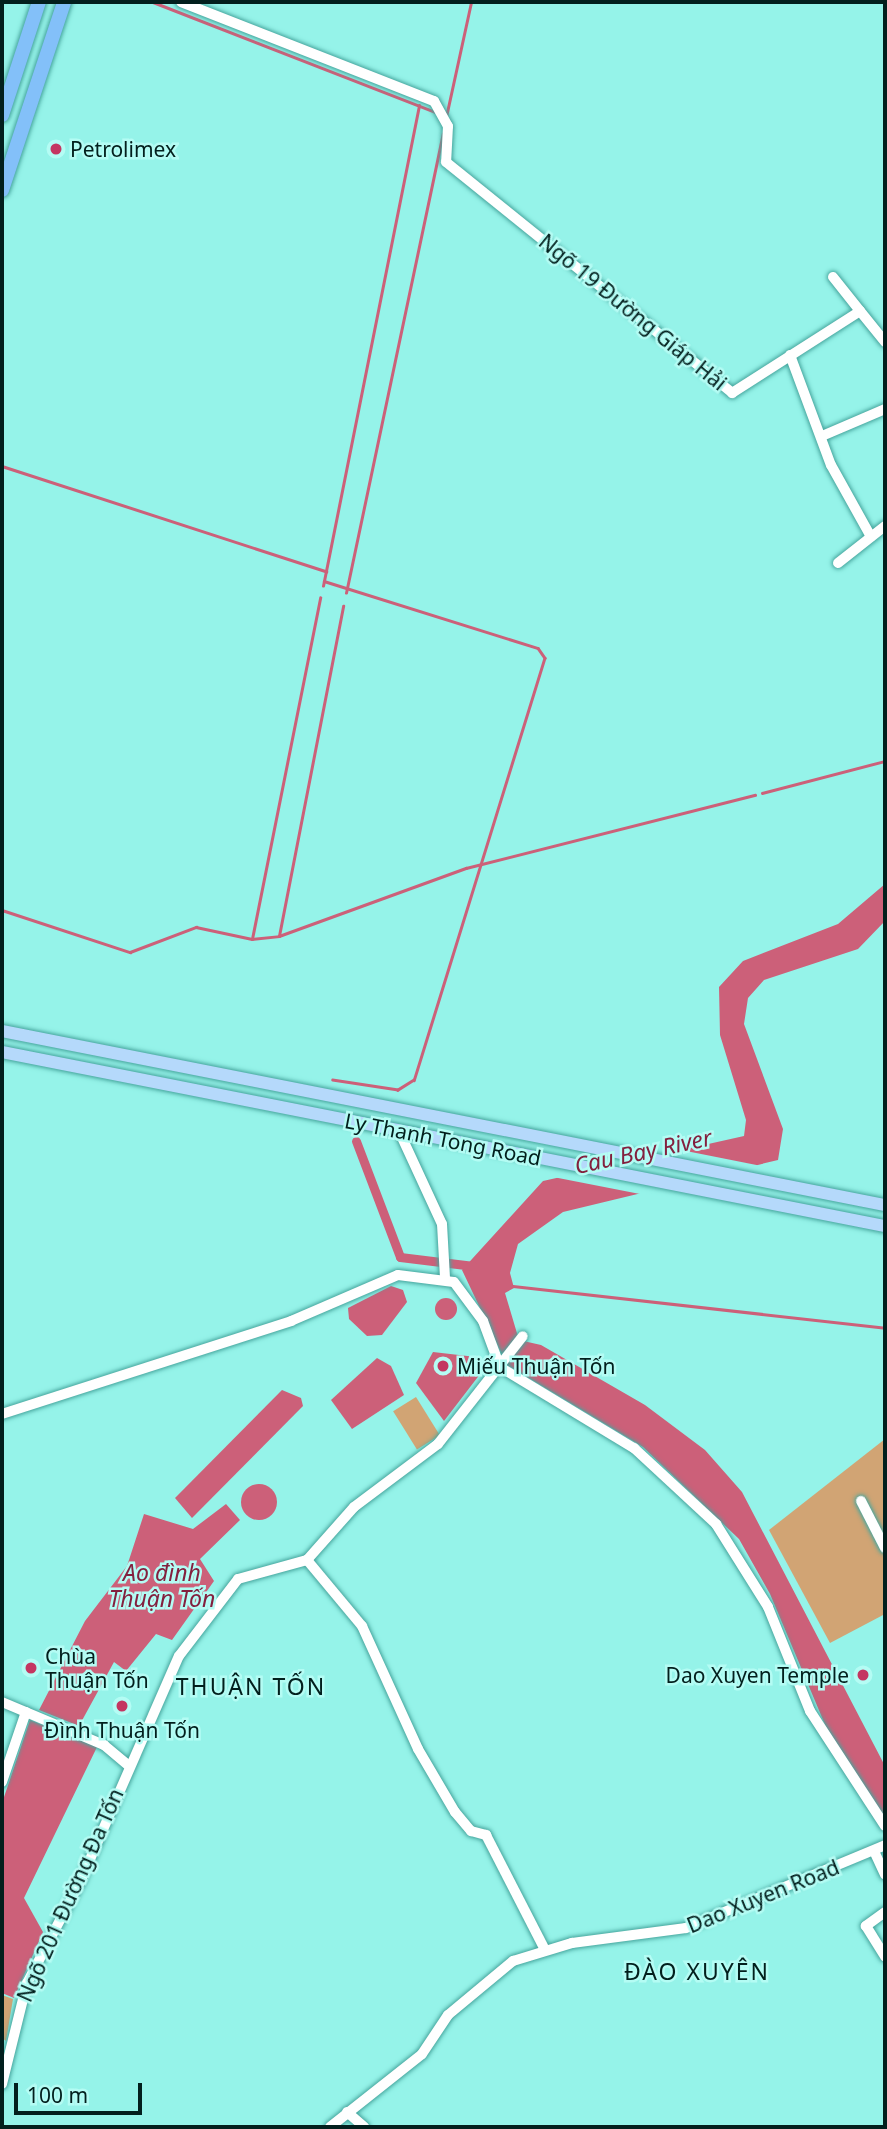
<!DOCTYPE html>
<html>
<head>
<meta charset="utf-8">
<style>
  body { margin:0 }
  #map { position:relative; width:887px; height:2129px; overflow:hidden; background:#95f3e9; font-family:"Noto Sans",sans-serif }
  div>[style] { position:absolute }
  .green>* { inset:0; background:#d1a474; transform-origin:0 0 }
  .water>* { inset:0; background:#cc6079 }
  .round { border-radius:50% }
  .pier>* { inset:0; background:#95f3e9 }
  .stream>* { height:2.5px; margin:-1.25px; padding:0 1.25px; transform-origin:1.25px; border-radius:1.25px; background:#cc6079 }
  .canal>* { height:9px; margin:-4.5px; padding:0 4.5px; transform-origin:4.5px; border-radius:4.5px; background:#cc6079 }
  .roads { filter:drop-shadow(0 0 2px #46a59d) drop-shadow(0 0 2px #46a59d) }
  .minor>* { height:10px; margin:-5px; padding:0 5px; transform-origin:5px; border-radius:5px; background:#fff }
  .major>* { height:12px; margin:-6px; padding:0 6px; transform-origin:6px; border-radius:6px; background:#b5d9fb }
  .highway>* { height:14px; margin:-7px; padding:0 7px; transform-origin:7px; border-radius:7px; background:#83c0f9 }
  .dots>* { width:19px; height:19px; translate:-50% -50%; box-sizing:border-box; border:4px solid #b4fcf4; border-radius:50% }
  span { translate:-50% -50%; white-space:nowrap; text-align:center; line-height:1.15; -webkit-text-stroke:5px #b4fcf4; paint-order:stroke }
  .poi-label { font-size:21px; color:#021f1d }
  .left { translate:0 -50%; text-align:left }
  .right { translate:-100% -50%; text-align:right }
  .street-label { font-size:21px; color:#021f1d }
  .water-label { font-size:23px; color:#83203e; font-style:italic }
  .neighbourhood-label { font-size:23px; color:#021f1d; letter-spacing:2px }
  .frame { position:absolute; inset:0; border:4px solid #021f1d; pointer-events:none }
  .scale { position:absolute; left:14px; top:2083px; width:128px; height:32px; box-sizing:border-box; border:4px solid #021f1d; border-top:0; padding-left:9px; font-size:21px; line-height:24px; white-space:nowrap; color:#021f1d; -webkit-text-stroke:5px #b4fcf4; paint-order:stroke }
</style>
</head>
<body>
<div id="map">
  <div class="green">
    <div style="left:416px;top:1397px;width:45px;height:27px;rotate:58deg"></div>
    <div style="clip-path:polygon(885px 1439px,885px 1614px,830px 1643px,769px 1530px)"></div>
    <div style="clip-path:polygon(2px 1995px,13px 1999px,6px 2041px,2px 2038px)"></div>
  </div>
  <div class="water">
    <div style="clip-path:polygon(885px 884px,885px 921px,858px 949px,764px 980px,748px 998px,744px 1024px,783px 1129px,778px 1160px,563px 1212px,518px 1244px,510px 1273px,514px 1288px,505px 1293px,519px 1340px,541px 1345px,645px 1405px,705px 1450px,742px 1492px,885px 1766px,885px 1818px,826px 1727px,770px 1594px,739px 1539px,643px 1447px,507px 1365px,462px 1270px,543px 1181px,744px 1136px,746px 1120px,720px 1035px,719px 987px,743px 961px,838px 924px)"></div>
    <div style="clip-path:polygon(391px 1286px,403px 1290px,407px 1302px,382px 1335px,367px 1336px,349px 1319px,348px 1308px)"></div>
    <div class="round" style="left:435px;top:1298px;width:22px;height:22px"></div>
    <div style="clip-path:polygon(433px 1352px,476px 1357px,484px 1369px,444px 1421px,416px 1383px)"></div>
    <div style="clip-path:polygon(377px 1358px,391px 1366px,404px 1395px,352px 1429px,331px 1400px)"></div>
    <div style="clip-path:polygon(282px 1390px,301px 1398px,303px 1406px,192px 1518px,175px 1498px)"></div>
    <div class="round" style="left:241px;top:1484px;width:36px;height:36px"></div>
    <div style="clip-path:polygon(226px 1504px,240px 1520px,200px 1559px,214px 1581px,172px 1640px,156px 1634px,126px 1671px,114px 1662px,79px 1726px,39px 1710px,85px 1621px,127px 1566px,144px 1514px,193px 1529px)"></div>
    <div style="clip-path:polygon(30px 1720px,97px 1747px,24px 1898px,43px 1932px,14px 1998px,2px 1993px,2px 1803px)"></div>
  </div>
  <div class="pier">
    <div style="clip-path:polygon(676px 1149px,772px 1168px,645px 1195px,548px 1176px)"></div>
  </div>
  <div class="stream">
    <div style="left:153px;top:2px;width:305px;rotate:21.3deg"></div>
    <div style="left:446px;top:117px;width:118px;rotate:-77.7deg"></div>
    <div style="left:2px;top:466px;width:341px;rotate:18deg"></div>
    <div style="left:324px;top:581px;width:224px;rotate:17.4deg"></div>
    <div style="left:538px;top:648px;width:12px;rotate:55deg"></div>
    <div style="left:545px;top:658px;width:442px;rotate:107.2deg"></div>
    <div style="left:414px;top:1080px;width:19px;rotate:148deg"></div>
    <div style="left:398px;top:1090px;width:66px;rotate:-171.3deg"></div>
    <div style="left:323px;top:586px;width:490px;rotate:-78.7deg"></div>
    <div style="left:346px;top:593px;width:469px;rotate:-78.1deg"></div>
    <div style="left:762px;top:793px;width:127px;rotate:-14.6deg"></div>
    <div style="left:2px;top:910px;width:135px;rotate:18.2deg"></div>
    <div style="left:130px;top:952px;width:71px;rotate:-20.7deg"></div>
    <div style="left:196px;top:927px;width:57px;rotate:12.1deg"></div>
    <div style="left:252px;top:939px;width:27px;rotate:-6deg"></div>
    <div style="left:279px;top:936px;width:199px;rotate:-20deg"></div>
    <div style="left:466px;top:868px;width:298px;rotate:-14.2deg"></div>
    <div style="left:279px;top:936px;width:336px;rotate:-79deg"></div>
    <div style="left:252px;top:939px;width:348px;rotate:-78.7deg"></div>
    <div style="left:513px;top:1286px;width:374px;rotate:6.4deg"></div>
  </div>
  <div class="canal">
    <div style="left:356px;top:1141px;width:124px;rotate:69.2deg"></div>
    <div style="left:400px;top:1257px;width:74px;rotate:7deg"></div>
  </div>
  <div class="roads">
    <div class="minor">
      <div style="left:181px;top:2px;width:272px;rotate:21.4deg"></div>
      <div style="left:434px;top:101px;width:29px;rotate:61deg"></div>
      <div style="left:448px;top:126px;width:36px;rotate:93deg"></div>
      <div style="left:446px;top:162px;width:368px;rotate:38.9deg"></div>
      <div style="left:732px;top:393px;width:152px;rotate:-32.6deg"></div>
      <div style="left:860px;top:311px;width:40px;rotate:51deg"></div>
      <div style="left:833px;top:277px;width:43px;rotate:51.5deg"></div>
      <div style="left:790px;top:355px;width:117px;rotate:69.6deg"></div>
      <div style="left:831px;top:465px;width:82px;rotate:60.9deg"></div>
      <div style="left:822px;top:436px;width:69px;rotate:-23.2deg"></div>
      <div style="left:838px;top:563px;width:60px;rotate:-38.2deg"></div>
      <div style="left:399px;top:1131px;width:102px;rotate:65.2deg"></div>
      <div style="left:442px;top:1224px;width:54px;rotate:86.8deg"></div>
      <div style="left:500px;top:1367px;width:157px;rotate:31.2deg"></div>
      <div style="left:634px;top:1448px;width:112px;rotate:42.8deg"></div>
      <div style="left:716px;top:1524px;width:98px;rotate:57.9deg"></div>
      <div style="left:768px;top:1607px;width:112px;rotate:68deg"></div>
      <div style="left:810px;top:1711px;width:137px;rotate:56.9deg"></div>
      <div style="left:2px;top:1414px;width:304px;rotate:-17.8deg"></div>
      <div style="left:291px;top:1321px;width:116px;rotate:-23.3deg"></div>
      <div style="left:398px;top:1275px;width:56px;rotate:7.1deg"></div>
      <div style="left:454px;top:1282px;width:49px;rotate:53.4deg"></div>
      <div style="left:483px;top:1321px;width:49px;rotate:69.7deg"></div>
      <div style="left:861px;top:1501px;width:53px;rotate:62.9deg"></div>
      <div style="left:307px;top:1560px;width:86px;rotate:50.2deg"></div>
      <div style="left:362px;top:1626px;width:135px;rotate:65.5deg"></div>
      <div style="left:418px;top:1749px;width:73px;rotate:59.6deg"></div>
      <div style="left:455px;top:1812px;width:25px;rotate:50deg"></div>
      <div style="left:471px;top:1831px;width:16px;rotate:15deg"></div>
      <div style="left:486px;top:1835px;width:129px;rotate:62.8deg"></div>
      <div style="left:2px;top:1702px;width:111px;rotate:22.9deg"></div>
      <div style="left:104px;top:1745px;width:31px;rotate:40deg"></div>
      <div style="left:2px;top:1782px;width:74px;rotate:-71.1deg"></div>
      <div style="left:874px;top:1851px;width:26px;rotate:65deg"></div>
      <div style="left:885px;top:1912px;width:24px;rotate:144deg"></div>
      <div style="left:866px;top:1926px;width:36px;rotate:58deg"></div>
      <div style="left:2px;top:2084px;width:104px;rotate:-76.1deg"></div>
      <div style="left:27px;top:1983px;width:116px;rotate:-62.3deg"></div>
      <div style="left:81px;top:1880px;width:244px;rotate:-66.4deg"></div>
      <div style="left:179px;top:1656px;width:97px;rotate:-52.5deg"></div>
      <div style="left:238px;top:1579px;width:72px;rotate:-15.4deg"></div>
      <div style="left:307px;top:1560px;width:71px;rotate:-48.4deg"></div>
      <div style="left:354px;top:1507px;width:105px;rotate:-36.9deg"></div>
      <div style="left:438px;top:1444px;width:137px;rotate:-51.8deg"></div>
      <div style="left:347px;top:2112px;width:23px;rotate:41deg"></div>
      <div style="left:330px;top:2127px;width:117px;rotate:-38.4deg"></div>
      <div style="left:422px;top:2054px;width:47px;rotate:-56.3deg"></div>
      <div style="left:448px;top:2015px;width:85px;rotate:-39.7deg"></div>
      <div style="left:513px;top:1961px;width:62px;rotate:-17deg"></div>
      <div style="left:572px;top:1943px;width:115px;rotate:-7.5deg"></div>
      <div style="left:686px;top:1928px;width:216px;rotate:-22.6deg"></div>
    </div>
    <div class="major">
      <div style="left:2px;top:1031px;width:900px;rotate:11.15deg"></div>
      <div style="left:2px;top:1052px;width:900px;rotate:11.15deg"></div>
    </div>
    <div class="highway">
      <div style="left:2px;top:115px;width:119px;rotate:-71.9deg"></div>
      <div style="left:2px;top:190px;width:198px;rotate:-71.7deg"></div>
    </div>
  </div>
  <div class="dots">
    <div style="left:56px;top:149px;background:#c43661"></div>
    <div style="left:443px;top:1366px;background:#c43661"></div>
    <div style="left:31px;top:1668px;background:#c43661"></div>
    <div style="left:863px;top:1675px;background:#c43661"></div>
    <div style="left:122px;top:1706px;background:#c43661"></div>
  </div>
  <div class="poi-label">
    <span class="left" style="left:70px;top:149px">Petrolimex</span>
    <span class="left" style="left:457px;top:1366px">Miếu Thuận Tốn</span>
    <span class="left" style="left:45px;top:1668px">Chùa<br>Thuận Tốn</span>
    <span class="right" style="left:849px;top:1675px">Dao Xuyen Temple</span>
    <span style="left:122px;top:1730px">Đình Thuận Tốn</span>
  </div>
  <div class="street-label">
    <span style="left:633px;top:312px;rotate:39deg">Ngõ 19 Đường Giáp Hải</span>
    <span style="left:443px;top:1139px;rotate:11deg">Ly Thanh Tong Road</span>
    <span style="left:70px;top:1895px;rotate:-66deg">Ngõ 201 Đường Đa Tốn</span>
    <span style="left:763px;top:1896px;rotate:-22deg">Dao Xuyen Road</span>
  </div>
  <div class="water-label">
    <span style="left:643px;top:1151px;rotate:-12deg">Cau Bay River</span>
    <span style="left:162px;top:1585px">Ao đình<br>Thuận Tốn</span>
  </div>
  <div class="neighbourhood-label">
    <span style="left:251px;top:1686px">THUẬN TỐN</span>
    <span style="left:697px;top:1971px">ĐÀO XUYÊN</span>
  </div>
  <div class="frame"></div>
  <div class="scale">100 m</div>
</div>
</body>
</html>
